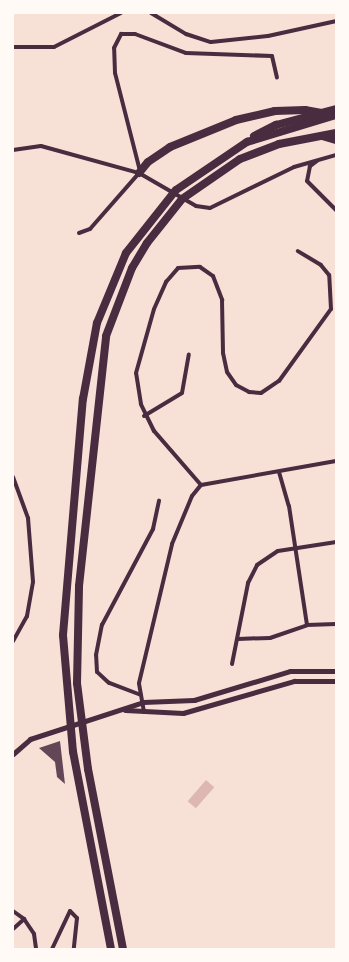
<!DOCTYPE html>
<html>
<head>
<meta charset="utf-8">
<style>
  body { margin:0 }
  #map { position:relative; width:349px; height:962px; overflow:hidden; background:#f7e1d7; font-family:Overpass,sans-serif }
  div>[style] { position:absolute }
  .water>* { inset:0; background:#dcb8b0; transform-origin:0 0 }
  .building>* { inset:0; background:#644757 }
  .minor>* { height:4px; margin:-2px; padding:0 2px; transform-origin:2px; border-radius:2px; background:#4a2c40 }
  .tertiary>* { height:5px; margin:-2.5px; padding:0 2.5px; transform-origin:2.5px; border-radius:2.5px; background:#4a2c40 }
  .motorway>* { height:8px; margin:-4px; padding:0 4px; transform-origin:4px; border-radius:4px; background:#4a2c40 }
  span { translate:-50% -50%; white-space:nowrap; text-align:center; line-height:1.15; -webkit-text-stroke:3px #fffaf5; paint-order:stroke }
  .frame { position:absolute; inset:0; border:14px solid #fffaf5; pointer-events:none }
</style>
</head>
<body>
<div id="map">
  <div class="water">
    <div style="left:206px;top:780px;width:11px;height:28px;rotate:41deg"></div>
  </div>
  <div class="building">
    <div style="clip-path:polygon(60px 741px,65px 784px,57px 777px,55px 762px,39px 748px)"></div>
  </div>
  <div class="minor">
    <div style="left:151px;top:13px;width:41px;rotate:31deg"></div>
    <div style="left:186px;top:34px;width:26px;rotate:18deg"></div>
    <div style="left:211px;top:42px;width:57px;rotate:-6deg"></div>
    <div style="left:268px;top:36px;width:70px;rotate:-12.4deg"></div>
    <div style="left:13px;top:47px;width:41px"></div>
    <div style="left:54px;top:47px;width:75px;rotate:-26.9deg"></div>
    <div style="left:13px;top:150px;width:28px;rotate:-8deg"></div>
    <div style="left:41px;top:146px;width:102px;rotate:15.4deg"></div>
    <div style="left:139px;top:173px;width:66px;rotate:30.1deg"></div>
    <div style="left:196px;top:206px;width:14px;rotate:8deg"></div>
    <div style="left:210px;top:208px;width:93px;rotate:-26deg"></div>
    <div style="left:294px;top:167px;width:44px;rotate:-15.9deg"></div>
    <div style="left:317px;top:161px;width:9px;rotate:144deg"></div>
    <div style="left:310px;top:166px;width:15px;rotate:101deg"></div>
    <div style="left:307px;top:181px;width:41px;rotate:45deg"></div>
    <div style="left:140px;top:171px;width:101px;rotate:-104.3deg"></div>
    <div style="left:115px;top:73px;width:25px;rotate:-92deg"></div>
    <div style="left:114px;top:48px;width:16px;rotate:-63deg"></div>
    <div style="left:121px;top:34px;width:14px"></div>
    <div style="left:135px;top:34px;width:54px;rotate:20.4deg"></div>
    <div style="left:186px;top:53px;width:86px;rotate:2deg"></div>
    <div style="left:272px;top:56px;width:22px;rotate:77deg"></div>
    <div style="left:79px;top:233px;width:12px;rotate:-20deg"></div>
    <div style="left:90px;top:229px;width:74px;rotate:-48.8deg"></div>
    <div style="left:144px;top:416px;width:44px;rotate:-31.2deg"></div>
    <div style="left:182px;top:393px;width:39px;rotate:-80deg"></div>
    <div style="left:279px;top:472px;width:35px;rotate:74deg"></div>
    <div style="left:289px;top:506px;width:120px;rotate:81.4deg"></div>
    <div style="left:13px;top:477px;width:44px;rotate:69.9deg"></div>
    <div style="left:28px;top:518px;width:64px;rotate:85.5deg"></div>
    <div style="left:33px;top:582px;width:35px;rotate:100deg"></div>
    <div style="left:27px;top:616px;width:29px;rotate:119deg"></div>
    <div style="left:201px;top:485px;width:72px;rotate:-131deg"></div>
    <div style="left:154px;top:431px;width:30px;rotate:-116deg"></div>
    <div style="left:141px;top:404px;width:31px;rotate:-99deg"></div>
    <div style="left:136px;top:373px;width:66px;rotate:-74.3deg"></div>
    <div style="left:154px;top:309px;width:30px;rotate:-66deg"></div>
    <div style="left:166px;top:282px;width:18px;rotate:-49deg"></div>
    <div style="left:178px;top:268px;width:22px;rotate:-3deg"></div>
    <div style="left:200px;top:267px;width:16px;rotate:35deg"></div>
    <div style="left:213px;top:276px;width:26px;rotate:69deg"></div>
    <div style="left:222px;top:300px;width:53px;rotate:88.9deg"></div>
    <div style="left:223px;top:353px;width:19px;rotate:78deg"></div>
    <div style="left:227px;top:372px;width:16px;rotate:55deg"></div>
    <div style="left:236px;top:385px;width:15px;rotate:28deg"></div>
    <div style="left:249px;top:392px;width:12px;rotate:5deg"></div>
    <div style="left:261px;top:393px;width:22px;rotate:-34deg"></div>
    <div style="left:279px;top:381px;width:89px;rotate:-54.2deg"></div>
    <div style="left:331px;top:309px;width:34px;rotate:-93deg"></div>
    <div style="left:329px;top:275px;width:13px;rotate:-129deg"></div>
    <div style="left:321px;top:265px;width:27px;rotate:-149deg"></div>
    <div style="left:238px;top:639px;width:32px;rotate:-2deg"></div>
    <div style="left:270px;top:638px;width:39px;rotate:-19deg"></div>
    <div style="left:307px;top:625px;width:29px;rotate:-2deg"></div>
    <div style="left:232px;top:664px;width:83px;rotate:-78.8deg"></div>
    <div style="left:248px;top:583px;width:20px;rotate:-63deg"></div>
    <div style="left:257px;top:565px;width:25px;rotate:-34deg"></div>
    <div style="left:278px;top:551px;width:59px;rotate:-8.8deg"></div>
    <div style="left:141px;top:695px;width:34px;rotate:-159deg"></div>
    <div style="left:109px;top:683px;width:16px;rotate:-137deg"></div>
    <div style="left:97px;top:672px;width:17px;rotate:-93deg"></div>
    <div style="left:96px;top:655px;width:31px;rotate:-79deg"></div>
    <div style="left:102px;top:625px;width:109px;rotate:-62deg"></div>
    <div style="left:153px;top:529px;width:29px;rotate:-78deg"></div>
    <div style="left:144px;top:712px;width:29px;rotate:-100deg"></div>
    <div style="left:139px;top:683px;width:143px;rotate:-76.6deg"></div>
    <div style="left:172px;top:544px;width:52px;rotate:-67.4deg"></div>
    <div style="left:192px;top:496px;width:14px;rotate:-51deg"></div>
    <div style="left:201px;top:485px;width:137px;rotate:-10.1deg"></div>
    <div style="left:13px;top:911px;width:14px;rotate:36deg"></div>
    <div style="left:24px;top:919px;width:18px;rotate:56deg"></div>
    <div style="left:34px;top:934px;width:15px;rotate:82deg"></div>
    <div style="left:13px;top:929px;width:15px;rotate:-42deg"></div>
    <div style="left:52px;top:949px;width:42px;rotate:-64.7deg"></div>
    <div style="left:70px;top:911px;width:10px;rotate:45deg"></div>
    <div style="left:77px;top:918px;width:31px;rotate:96deg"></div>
  </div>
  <div class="tertiary">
    <div style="left:125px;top:710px;width:58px;rotate:3deg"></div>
    <div style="left:183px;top:713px;width:116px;rotate:-16.1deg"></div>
    <div style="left:294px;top:681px;width:42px"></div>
    <div style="left:13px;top:754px;width:23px;rotate:-41deg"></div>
    <div style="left:30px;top:739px;width:119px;rotate:-18.1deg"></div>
    <div style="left:143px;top:702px;width:51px;rotate:-2.2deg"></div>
    <div style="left:194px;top:700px;width:100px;rotate:-16.8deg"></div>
    <div style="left:290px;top:671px;width:46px"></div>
  </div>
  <div class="motorway">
    <div style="left:254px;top:136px;width:25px;rotate:-27deg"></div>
    <div style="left:276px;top:125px;width:62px;rotate:-14.9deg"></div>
    <div style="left:322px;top:136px;width:15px;rotate:16deg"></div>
    <div style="left:139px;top:173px;width:14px;rotate:-51deg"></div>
    <div style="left:148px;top:162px;width:27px;rotate:-34deg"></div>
    <div style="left:170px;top:147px;width:71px;rotate:-22.2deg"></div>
    <div style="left:236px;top:120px;width:40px;rotate:-13deg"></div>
    <div style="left:275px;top:111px;width:30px;rotate:-2deg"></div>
    <div style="left:305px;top:110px;width:28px;rotate:10deg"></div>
    <div style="left:111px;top:949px;width:201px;rotate:-100.9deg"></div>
    <div style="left:73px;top:752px;width:117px;rotate:-94.9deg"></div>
    <div style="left:63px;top:635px;width:237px;rotate:-85.2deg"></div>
    <div style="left:83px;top:399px;width:77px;rotate:-79.6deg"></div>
    <div style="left:97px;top:323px;width:76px;rotate:-67.5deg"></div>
    <div style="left:126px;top:253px;width:80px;rotate:-51.6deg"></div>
    <div style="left:176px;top:190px;width:86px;rotate:-34.1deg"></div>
    <div style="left:247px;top:142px;width:93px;rotate:-16.9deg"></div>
    <div style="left:123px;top:949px;width:183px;rotate:-101deg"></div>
    <div style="left:88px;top:769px;width:87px;rotate:-97.3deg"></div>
    <div style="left:77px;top:683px;width:97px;rotate:-88.8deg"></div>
    <div style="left:79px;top:586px;width:251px;rotate:-83.8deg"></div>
    <div style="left:106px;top:336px;width:73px;rotate:-69.1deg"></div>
    <div style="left:132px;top:268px;width:29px;rotate:-59deg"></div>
    <div style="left:147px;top:243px;width:56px;rotate:-51.5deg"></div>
    <div style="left:182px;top:199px;width:70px;rotate:-34.6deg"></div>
    <div style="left:240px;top:159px;width:42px;rotate:-21deg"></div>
    <div style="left:279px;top:144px;width:58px;rotate:-10.9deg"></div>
  </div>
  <div class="frame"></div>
</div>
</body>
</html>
